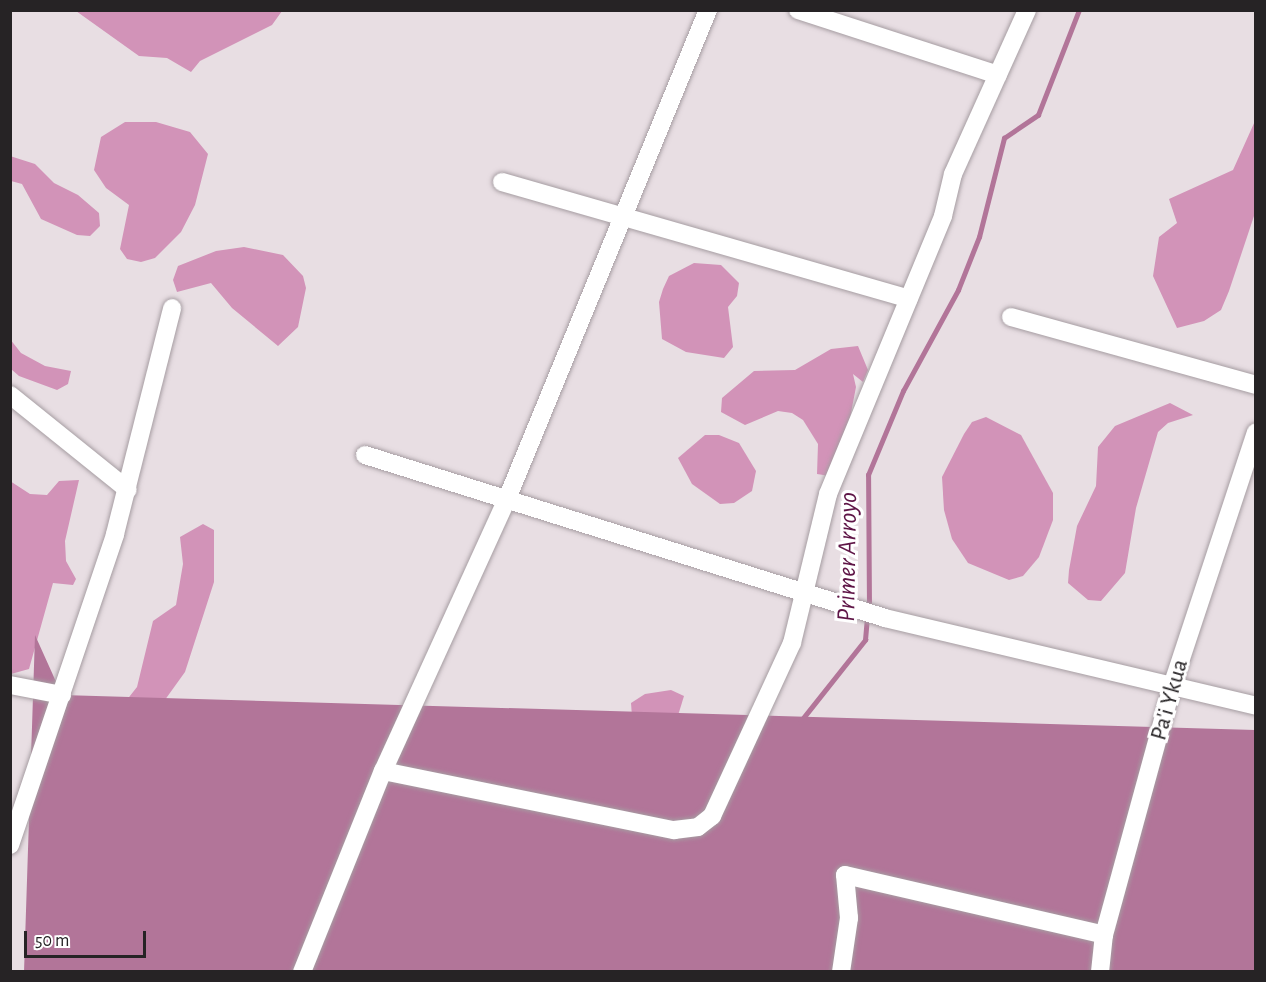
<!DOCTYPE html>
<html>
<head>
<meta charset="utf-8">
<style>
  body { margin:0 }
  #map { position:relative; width:1266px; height:982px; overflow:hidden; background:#e8dee3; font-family:"Alegreya Sans",sans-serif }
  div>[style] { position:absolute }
  .forest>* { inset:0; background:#d293b8 }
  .water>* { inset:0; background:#b27599 }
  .stream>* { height:4.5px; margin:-2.25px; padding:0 2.25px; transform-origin:2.25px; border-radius:2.25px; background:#b27599 }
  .roads { filter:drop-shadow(0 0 2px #a69da2) drop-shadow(0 0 2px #a69da2) }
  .minor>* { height:18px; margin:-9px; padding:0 9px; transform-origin:9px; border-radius:9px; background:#fff }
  span { translate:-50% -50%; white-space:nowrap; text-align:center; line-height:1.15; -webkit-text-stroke:6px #fff; paint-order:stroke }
  .street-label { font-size:24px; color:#262325 }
  .water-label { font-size:26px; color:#5e1446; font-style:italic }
  .frame { position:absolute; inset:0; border:12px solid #262325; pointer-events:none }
  .scale { position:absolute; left:24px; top:931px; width:122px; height:27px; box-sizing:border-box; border:3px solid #262325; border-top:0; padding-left:8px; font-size:18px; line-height:21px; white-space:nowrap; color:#262325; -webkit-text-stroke:4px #fff; paint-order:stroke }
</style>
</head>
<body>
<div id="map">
  <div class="forest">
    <div style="clip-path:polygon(76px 11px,282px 11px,272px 25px,200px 61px,191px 72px,167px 58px,139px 56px)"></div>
    <div style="clip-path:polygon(1255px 121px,1255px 213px,1229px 291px,1221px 310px,1204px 321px,1177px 328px,1153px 276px,1159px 237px,1177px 223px,1169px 199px,1233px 170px)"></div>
    <div style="clip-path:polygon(125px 122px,156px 122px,190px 132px,208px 154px,195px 205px,181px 232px,155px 258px,141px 262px,127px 259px,120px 249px,129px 205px,106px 188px,94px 170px,101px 137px)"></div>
    <div style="clip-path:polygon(10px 156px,35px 164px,54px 183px,78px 195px,99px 213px,100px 226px,90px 236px,77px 235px,41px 219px,22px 184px,11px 181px)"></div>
    <div style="clip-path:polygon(244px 247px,283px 255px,303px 276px,306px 288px,298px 327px,278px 346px,232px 308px,211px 283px,177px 292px,173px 280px,178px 266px,216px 251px)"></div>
    <div style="clip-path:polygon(694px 263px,721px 265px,739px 283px,737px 296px,728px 307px,733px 347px,724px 358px,686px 352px,662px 339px,659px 302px,663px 289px,669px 276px)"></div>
    <div style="clip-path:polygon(10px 339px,21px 353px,45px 366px,71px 371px,68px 384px,57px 390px,19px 376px,11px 369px)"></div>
    <div style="clip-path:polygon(858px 346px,868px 370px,863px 382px,853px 374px,856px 387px,846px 439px,830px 476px,817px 474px,818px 444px,803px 420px,792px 413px,778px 411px,745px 425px,721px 412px,722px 398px,754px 371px,795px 370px,831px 349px)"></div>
    <div style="clip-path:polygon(1170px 403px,1193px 415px,1168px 423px,1158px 432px,1136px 508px,1125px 573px,1101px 601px,1088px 600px,1068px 583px,1069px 570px,1077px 526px,1096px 486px,1098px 447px,1115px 426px)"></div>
    <div style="clip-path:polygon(986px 417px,1021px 435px,1053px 493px,1053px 520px,1039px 557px,1023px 576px,1009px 580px,968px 563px,952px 539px,944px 510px,942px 477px,964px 434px,972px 422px)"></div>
    <div style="clip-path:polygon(705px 435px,719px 435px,739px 443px,756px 471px,752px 491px,734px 503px,720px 504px,692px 484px,678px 458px)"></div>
    <div style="clip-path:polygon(79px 480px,65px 541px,66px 561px,76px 579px,73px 585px,53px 583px,29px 669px,11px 674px,10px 481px,30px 494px,47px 495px,59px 481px)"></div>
    <div style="clip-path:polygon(203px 524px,214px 530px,214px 582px,185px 672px,162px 704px,123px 972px,100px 972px,111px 720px,137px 687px,153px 621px,176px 605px,183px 564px,180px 537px)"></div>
    <div style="clip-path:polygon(671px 690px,684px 696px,676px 722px,634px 743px,631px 703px,645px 694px)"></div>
  </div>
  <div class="water">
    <div style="clip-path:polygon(35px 635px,62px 695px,1255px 730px,1255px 971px,24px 972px)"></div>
  </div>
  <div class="stream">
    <div style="left:869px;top:607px;width:132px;rotate:-90.4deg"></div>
    <div style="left:868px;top:475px;width:91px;rotate:-67.4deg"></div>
    <div style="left:903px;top:391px;width:115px;rotate:-61.4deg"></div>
    <div style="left:958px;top:290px;width:57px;rotate:-68.4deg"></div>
    <div style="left:979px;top:237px;width:102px;rotate:-75.8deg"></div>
    <div style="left:1004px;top:138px;width:41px;rotate:-34.1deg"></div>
    <div style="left:1038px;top:115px;width:113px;rotate:-68.7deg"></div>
    <div style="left:800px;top:722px;width:105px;rotate:-51.6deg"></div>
    <div style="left:865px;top:640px;width:22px;rotate:-85deg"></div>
  </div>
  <div class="roads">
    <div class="minor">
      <div style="left:798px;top:10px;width:210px;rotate:18deg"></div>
      <div style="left:502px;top:182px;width:423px;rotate:16deg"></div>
      <div style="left:1011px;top:317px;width:254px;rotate:15.5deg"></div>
      <div style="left:10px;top:395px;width:151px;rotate:38.8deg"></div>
      <div style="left:365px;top:455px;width:545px;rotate:17.4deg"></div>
      <div style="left:885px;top:618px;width:381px;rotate:13.3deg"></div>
      <div style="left:10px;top:685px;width:53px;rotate:10.9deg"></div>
      <div style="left:383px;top:771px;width:297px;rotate:11.5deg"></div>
      <div style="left:674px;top:830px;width:24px;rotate:-7deg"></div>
      <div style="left:698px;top:827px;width:18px;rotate:-38deg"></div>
      <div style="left:712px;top:816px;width:191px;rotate:-65.2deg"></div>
      <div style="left:792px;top:643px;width:153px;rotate:-76.4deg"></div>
      <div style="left:828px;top:494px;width:301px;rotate:-67.5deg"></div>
      <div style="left:943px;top:216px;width:43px;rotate:-76.6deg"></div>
      <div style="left:953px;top:174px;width:180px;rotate:-65.7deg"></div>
      <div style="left:10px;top:845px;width:328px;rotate:-71.3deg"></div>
      <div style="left:115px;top:534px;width:233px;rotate:-75.8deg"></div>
      <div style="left:302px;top:972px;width:217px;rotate:-68.1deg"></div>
      <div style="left:383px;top:771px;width:299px;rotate:-65.5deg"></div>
      <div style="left:507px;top:499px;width:529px;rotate:-67.66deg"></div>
      <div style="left:841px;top:972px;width:55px;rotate:-81.6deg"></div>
      <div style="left:849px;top:918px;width:43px;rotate:-95.3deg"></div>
      <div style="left:845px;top:875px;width:266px;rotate:13deg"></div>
      <div style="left:1100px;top:972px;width:37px;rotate:-84deg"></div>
      <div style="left:1104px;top:935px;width:261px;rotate:-74.7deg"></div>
      <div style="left:1173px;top:683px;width:264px;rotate:-71.7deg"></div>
    </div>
  </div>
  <div class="street-label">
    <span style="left:1170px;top:700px;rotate:-74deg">Pa'i Ykua</span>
  </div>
  <div class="water-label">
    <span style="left:848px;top:557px;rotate:-89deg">Primer Arroyo</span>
  </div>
  <div class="frame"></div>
  <div class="scale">50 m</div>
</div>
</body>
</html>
